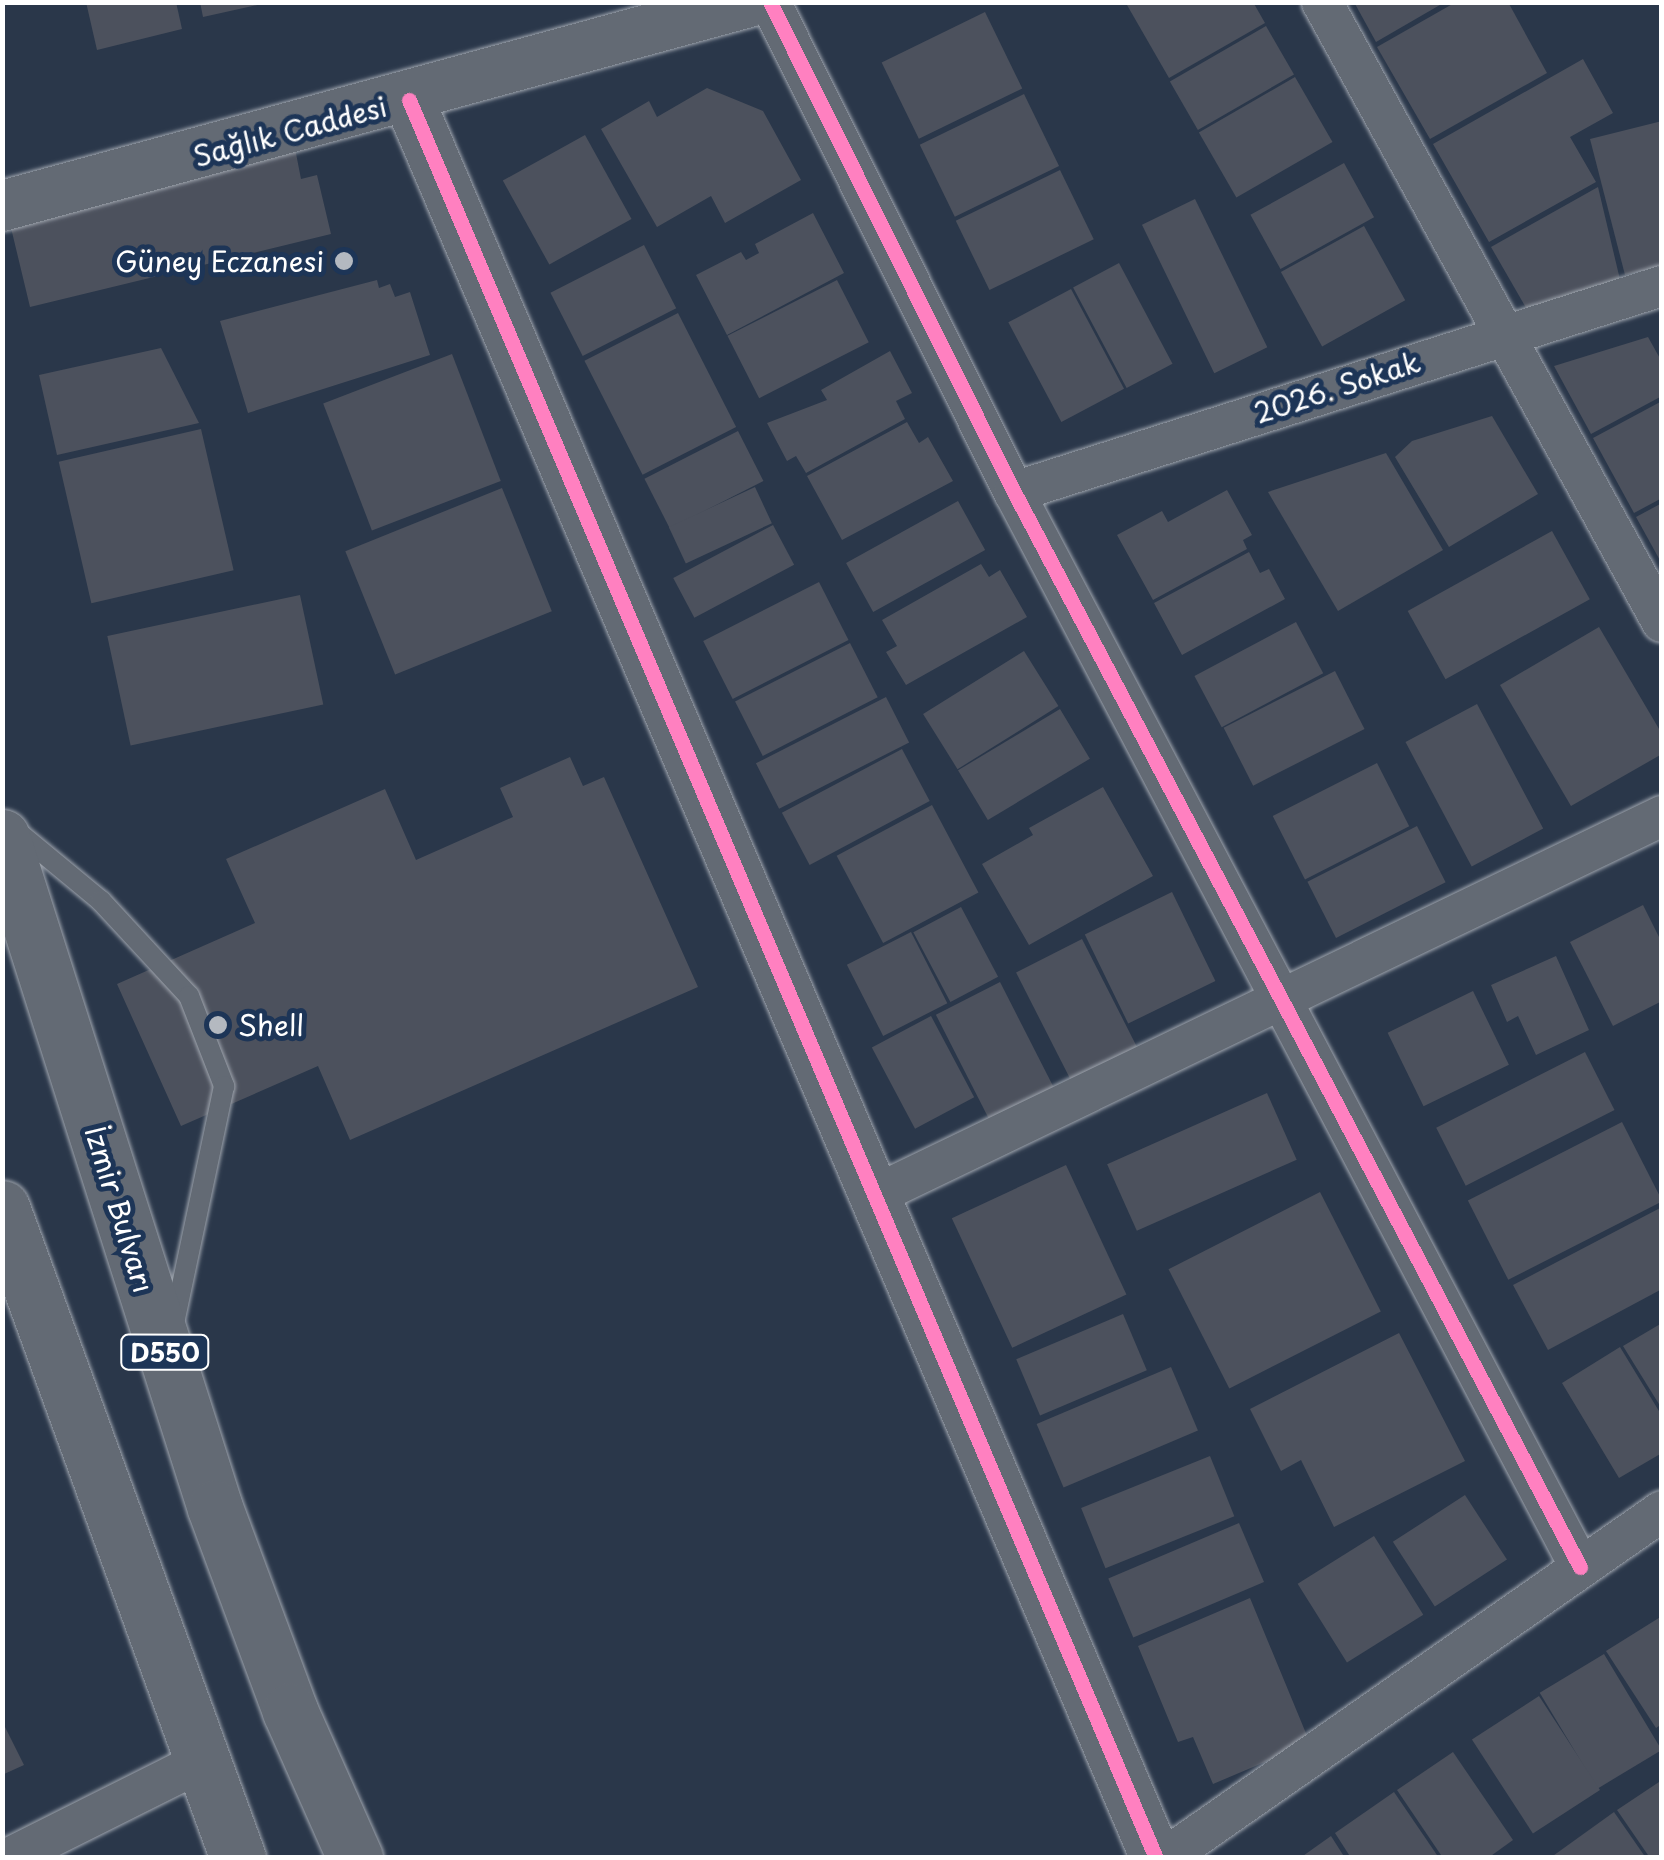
<!DOCTYPE html>
<html>
<head>
<meta charset="utf-8">
<style>
  body { margin:0 }
  #map { position:relative; width:1664px; height:1860px; overflow:hidden; background:#2a374a; font-family:"Playpen Sans",sans-serif }
  div>[style] { position:absolute }
  .building>* { inset:0; background:#4c515d; transform-origin:0 0 }
  .roads { filter:drop-shadow(0 0 2px #9fa5ae) drop-shadow(0 0 2px #9fa5ae) }
  .service>* { height:20px; margin:-10px; padding:0 10px; transform-origin:10px; border-radius:10px; background:#636a74 }
  .minor>* { height:40px; margin:-20px; padding:0 20px; transform-origin:20px; border-radius:20px; background:#636a74 }
  .tertiary>* { height:50px; margin:-25px; padding:0 25px; transform-origin:25px; border-radius:25px; background:#636a74 }
  .trunk>* { height:55px; margin:-27.5px; padding:0 27.5px; transform-origin:27.5px; border-radius:27.5px; background:#636a74 }
  .cycleway>* { height:15px; margin:-7.5px; padding:0 7.5px; transform-origin:7.5px; border-radius:7.5px; background:#ff80c0 }
  .dots>* { width:28px; height:28px; translate:-50% -50%; box-sizing:border-box; border:5px solid #1d3557; border-radius:50% }
  span { translate:-50% -50%; white-space:nowrap; text-align:center; line-height:1.15; -webkit-text-stroke:10px #1d3557; paint-order:stroke }
  .shield-label span { padding:2px 8px; background:#1d3557; border:2px solid; border-radius:8px; -webkit-text-stroke-width:0 }
  .shield-label { font-size:25px; color:#fff; font-weight:700 }
  .street-label { font-size:28px; color:#fff }
  .poi-label { font-size:28px; color:#fff }
  .right { translate:-100% -50%; text-align:right }
  .left { translate:0 -50%; text-align:left }
  .frame { position:absolute; inset:0; border:5px solid #fff; pointer-events:none }
</style>
</head>
<body>
<div id="map">
  <div class="building">
    <div style="clip-path:polygon(86px 2px,176px 2px,182px 29px,97px 50px)"></div>
    <div style="clip-path:polygon(200px 2px,262px 2px,262px 4px,203px 17px)"></div>
    <div style="clip-path:polygon(1131px 2px,1253px 2px,1265px 23px,1169px 78px,1127px 5px)"></div>
    <div style="clip-path:polygon(1354px 2px,1445px 2px,1376px 42px)"></div>
    <div style="clip-path:polygon(1456px 2px,1508px 2px,1547px 73px,1430px 139px,1377px 47px)"></div>
    <div style="left:985px;top:12px;width:85px;height:115px;rotate:64deg"></div>
    <div style="left:1266px;top:26px;width:56px;height:111px;rotate:60deg"></div>
    <div style="clip-path:polygon(1583px 59px,1613px 113px,1570px 137px,1596px 182px,1489px 242px,1433px 144px)"></div>
    <div style="left:1295px;top:77px;width:75px;height:111px;rotate:60deg"></div>
    <div style="clip-path:polygon(707px 88px,763px 111px,801px 180px,725px 223px,711px 196px,657px 227px,601px 129px,649px 101px,657px 117px)"></div>
    <div style="left:1024px;top:94px;width:80px;height:116px;rotate:64deg"></div>
    <div style="clip-path:polygon(1662px 121px,1662px 266px,1625px 275px,1590px 139px)"></div>
    <div style="left:585px;top:135px;width:96px;height:94px;rotate:61deg"></div>
    <div style="clip-path:polygon(293px 138px,301px 179px,317px 175px,331px 234px,30px 307px,6px 207px)"></div>
    <div style="left:1344px;top:163px;width:62px;height:107px;rotate:61deg"></div>
    <div style="left:1060px;top:170px;width:77px;height:116px;rotate:64deg"></div>
    <div style="clip-path:polygon(1598px 187px,1622px 288px,1529px 313px,1491px 247px)"></div>
    <div style="left:1195px;top:199px;width:165px;height:59px;rotate:64deg"></div>
    <div style="clip-path:polygon(813px 213px,844px 273px,727px 335px,696px 275px,741px 252px,746px 260px,759px 253px,755px 244px)"></div>
    <div style="left:1364px;top:226px;width:85px;height:95px;rotate:61deg"></div>
    <div style="left:644px;top:245px;width:71px;height:105px;rotate:63deg"></div>
    <div style="left:1119px;top:263px;width:114px;height:52px;rotate:62deg"></div>
    <div style="clip-path:polygon(377px 280px,379px 288px,390px 284px,395px 297px,410px 292px,430px 355px,248px 413px,220px 321px)"></div>
    <div style="left:837px;top:280px;width:70px;height:123px;rotate:63deg"></div>
    <div style="left:1071px;top:289px;width:113px;height:71px;rotate:62deg"></div>
    <div style="left:678px;top:313px;width:128px;height:105px;rotate:63deg"></div>
    <div style="clip-path:polygon(1648px 337px,1662px 362px,1662px 396px,1591px 434px,1554px 366px)"></div>
    <div style="clip-path:polygon(161px 348px,199px 423px,57px 455px,39px 375px)"></div>
    <div style="clip-path:polygon(890px 351px,912px 393px,896px 401px,905px 419px,806px 473px,796px 456px,787px 461px,767px 423px,827px 400px,821px 390px)"></div>
    <div style="left:452px;top:354px;width:136px;height:138px;rotate:69deg"></div>
    <div style="clip-path:polygon(1662px 401px,1662px 498px,1634px 513px,1593px 438px)"></div>
    <div style="clip-path:polygon(1492px 416px,1538px 494px,1449px 547px,1395px 457px,1412px 441px)"></div>
    <div style="clip-path:polygon(907px 422px,919px 443px,928px 437px,953px 481px,842px 540px,807px 476px)"></div>
    <div style="left:201px;top:429px;width:145px;height:146px;rotate:77deg"></div>
    <div style="left:738px;top:431px;width:56px;height:105px;rotate:63deg"></div>
    <div style="clip-path:polygon(1386px 453px,1443px 550px,1338px 611px,1268px 492px)"></div>
    <div style="left:755px;top:487px;width:40px;height:95px;rotate:65deg"></div>
    <div style="left:502px;top:488px;width:133px;height:169px;rotate:68deg"></div>
    <div style="clip-path:polygon(1227px 490px,1252px 535px,1243px 540px,1247px 549px,1153px 600px,1117px 535px,1162px 511px,1168px 522px)"></div>
    <div style="left:958px;top:501px;width:56px;height:128px;rotate:61deg"></div>
    <div style="clip-path:polygon(1662px 503px,1662px 564px,1636px 517px)"></div>
    <div style="left:773px;top:525px;width:45px;height:113px;rotate:62deg"></div>
    <div style="left:1552px;top:531px;width:78px;height:165px;rotate:61deg"></div>
    <div style="clip-path:polygon(1249px 552px,1260px 573px,1269px 569px,1285px 599px,1182px 655px,1154px 603px)"></div>
    <div style="clip-path:polygon(981px 564px,989px 577px,1000px 570px,1027px 617px,906px 685px,886px 652px,897px 646px,882px 620px)"></div>
    <div style="left:819px;top:582px;width:65px;height:130px;rotate:63deg"></div>
    <div style="left:300px;top:595px;width:112px;height:197px;rotate:78deg"></div>
    <div style="left:1296px;top:622px;width:58px;height:115px;rotate:62deg"></div>
    <div style="clip-path:polygon(1599px 627px,1662px 734px,1662px 754px,1571px 806px,1500px 685px)"></div>
    <div style="left:850px;top:643px;width:61px;height:129px;rotate:63deg"></div>
    <div style="left:1024px;top:651px;width:65px;height:119px;rotate:58deg"></div>
    <div style="left:1335px;top:671px;width:65px;height:125px;rotate:63deg"></div>
    <div style="left:886px;top:697px;width:51px;height:146px;rotate:63deg"></div>
    <div style="left:1477px;top:704px;width:141px;height:81px;rotate:62deg"></div>
    <div style="left:1060px;top:709px;width:58px;height:119px;rotate:59deg"></div>
    <div style="left:902px;top:749px;width:59px;height:136px;rotate:62deg"></div>
    <div style="clip-path:polygon(570px 757px,583px 786px,604px 777px,698px 987px,350px 1140px,318px 1066px,181px 1126px,117px 984px,255px 923px,226px 859px,385px 789px,416px 860px,513px 817px,500px 788px)"></div>
    <div style="left:1377px;top:763px;width:71px;height:117px;rotate:63deg"></div>
    <div style="clip-path:polygon(1103px 787px,1153px 876px,1029px 945px,982px 864px,1033px 835px,1029px 828px)"></div>
    <div style="left:932px;top:805px;width:99px;height:108px;rotate:62deg"></div>
    <div style="left:1417px;top:826px;width:63px;height:123px;rotate:63deg"></div>
    <div style="left:1172px;top:892px;width:99px;height:97px;rotate:64deg"></div>
    <div style="clip-path:polygon(1643px 905px,1662px 943px,1662px 1001px,1613px 1026px,1570px 942px)"></div>
    <div style="left:961px;top:907px;width:79px;height:54px;rotate:62deg"></div>
    <div style="left:911px;top:932px;width:80px;height:72px;rotate:63deg"></div>
    <div style="left:1082px;top:939px;width:125px;height:74px;rotate:63deg"></div>
    <div style="clip-path:polygon(1556px 956px,1589px 1030px,1536px 1055px,1518px 1016px,1507px 1022px,1491px 985px)"></div>
    <div style="left:1000px;top:982px;width:119px;height:72px;rotate:63deg"></div>
    <div style="left:1473px;top:991px;width:82px;height:95px;rotate:64deg"></div>
    <div style="left:931px;top:1016px;width:92px;height:67px;rotate:62deg"></div>
    <div style="left:1585px;top:1052px;width:65px;height:167px;rotate:63deg"></div>
    <div style="left:1267px;top:1093px;width:73px;height:175px;rotate:66deg"></div>
    <div style="left:1622px;top:1122px;width:89px;height:173px;rotate:63deg"></div>
    <div style="left:1066px;top:1165px;width:143px;height:126px;rotate:65deg"></div>
    <div style="left:1320px;top:1192px;width:134px;height:170px;rotate:63deg"></div>
    <div style="clip-path:polygon(1662px 1207px,1662px 1289px,1548px 1350px,1513px 1285px)"></div>
    <div style="left:1123px;top:1314px;width:61px;height:116px;rotate:67deg"></div>
    <div style="clip-path:polygon(1662px 1323px,1662px 1409px,1623px 1346px)"></div>
    <div style="clip-path:polygon(1399px 1333px,1465px 1461px,1334px 1527px,1301px 1460px,1281px 1471px,1250px 1409px)"></div>
    <div style="clip-path:polygon(1620px 1347px,1662px 1416px,1662px 1453px,1619px 1478px,1562px 1383px)"></div>
    <div style="left:1171px;top:1367px;width:69px;height:146px;rotate:67deg"></div>
    <div style="left:1210px;top:1456px;width:65px;height:139px;rotate:68deg"></div>
    <div style="left:1465px;top:1495px;width:77px;height:86px;rotate:57deg"></div>
    <div style="left:1239px;top:1523px;width:64px;height:142px;rotate:67deg"></div>
    <div style="left:1374px;top:1536px;width:93px;height:90px;rotate:58deg"></div>
    <div style="clip-path:polygon(1250px 1598px,1310px 1743px,1213px 1784px,1193px 1737px,1178px 1742px,1138px 1646px)"></div>
    <div style="clip-path:polygon(1662px 1616px,1662px 1724px,1656px 1728px,1606px 1651px)"></div>
    <div style="left:1604px;top:1654px;width:112px;height:75px;rotate:59deg"></div>
    <div style="left:1539px;top:1696px;width:112px;height:80px;rotate:57deg"></div>
    <div style="clip-path:polygon(2px 1721px,24px 1765px,2px 1775px)"></div>
    <div style="clip-path:polygon(1453px 1752px,1513px 1840px,1488px 1858px,1443px 1858px,1397px 1790px)"></div>
    <div style="clip-path:polygon(1662px 1780px,1662px 1858px,1650px 1858px,1617px 1810px)"></div>
    <div style="clip-path:polygon(1394px 1792px,1439px 1858px,1351px 1858px,1335px 1833px)"></div>
    <div style="clip-path:polygon(1614px 1812px,1646px 1858px,1550px 1858px)"></div>
    <div style="clip-path:polygon(1331px 1836px,1345px 1858px,1300px 1858px)"></div>
  </div>
  <div class="roads">
    <div class="service">
      <div style="left:14px;top:829px;width:113px;rotate:39.6deg"></div>
      <div style="left:101px;top:901px;width:129px;rotate:47.2deg"></div>
      <div style="left:189px;top:996px;width:97px;rotate:68.7deg"></div>
      <div style="left:224px;top:1086px;width:246px;rotate:101.9deg"></div>
    </div>
    <div class="minor">
      <div style="left:770px;top:2px;width:547px;rotate:63.53deg"></div>
      <div style="left:1014px;top:492px;width:1215px;rotate:62.23deg"></div>
      <div style="left:1322px;top:2px;width:707px;rotate:61.26deg"></div>
      <div style="left:1014px;top:492px;width:680px;rotate:-17.64deg"></div>
      <div style="left:871px;top:1197px;width:878px;rotate:-25.72deg"></div>
      <div style="left:9px;top:1858px;width:212px;rotate:-26.6deg"></div>
      <div style="left:1165px;top:1858px;width:606px;rotate:-34.92deg"></div>
    </div>
    <div class="tertiary">
      <div style="left:409px;top:100px;width:1910px;rotate:66.98deg"></div>
      <div style="left:2px;top:206px;width:774px;rotate:-15.27deg"></div>
    </div>
    <div class="trunk">
      <div style="left:2px;top:837px;width:704px;rotate:72.39deg"></div>
      <div style="left:215px;top:1508px;width:216px;rotate:69.7deg"></div>
      <div style="left:290px;top:1711px;width:161px;rotate:66.1deg"></div>
      <div style="left:2px;top:1208px;width:692px;rotate:70.05deg"></div>
    </div>
  </div>
  <div class="cycleway">
    <div style="left:770px;top:2px;width:547px;rotate:63.53deg"></div>
    <div style="left:1014px;top:492px;width:1215px;rotate:62.23deg"></div>
    <div style="left:409px;top:100px;width:1910px;rotate:66.98deg"></div>
  </div>
  <div class="dots">
    <div style="left:344px;top:261px;background:#b4b9c0"></div>
    <div style="left:218px;top:1025px;background:#b4b9c0"></div>
  </div>
  <div class="shield-label">
    <span style="left:165px;top:1352px">D550</span>
  </div>
  <div class="street-label">
    <span style="left:290px;top:131px;rotate:-15deg">Sağlık Caddesi</span>
    <span style="left:1337px;top:387px;rotate:-18deg">2026. Sokak</span>
    <span style="left:120px;top:1209px;rotate:73deg">İzmir Bulvarı</span>
  </div>
  <div class="poi-label">
    <span class="right" style="left:324px;top:261px">Güney Eczanesi</span>
    <span class="left" style="left:238px;top:1025px">Shell</span>
  </div>
  <div class="frame"></div>
</div>
</body>
</html>
